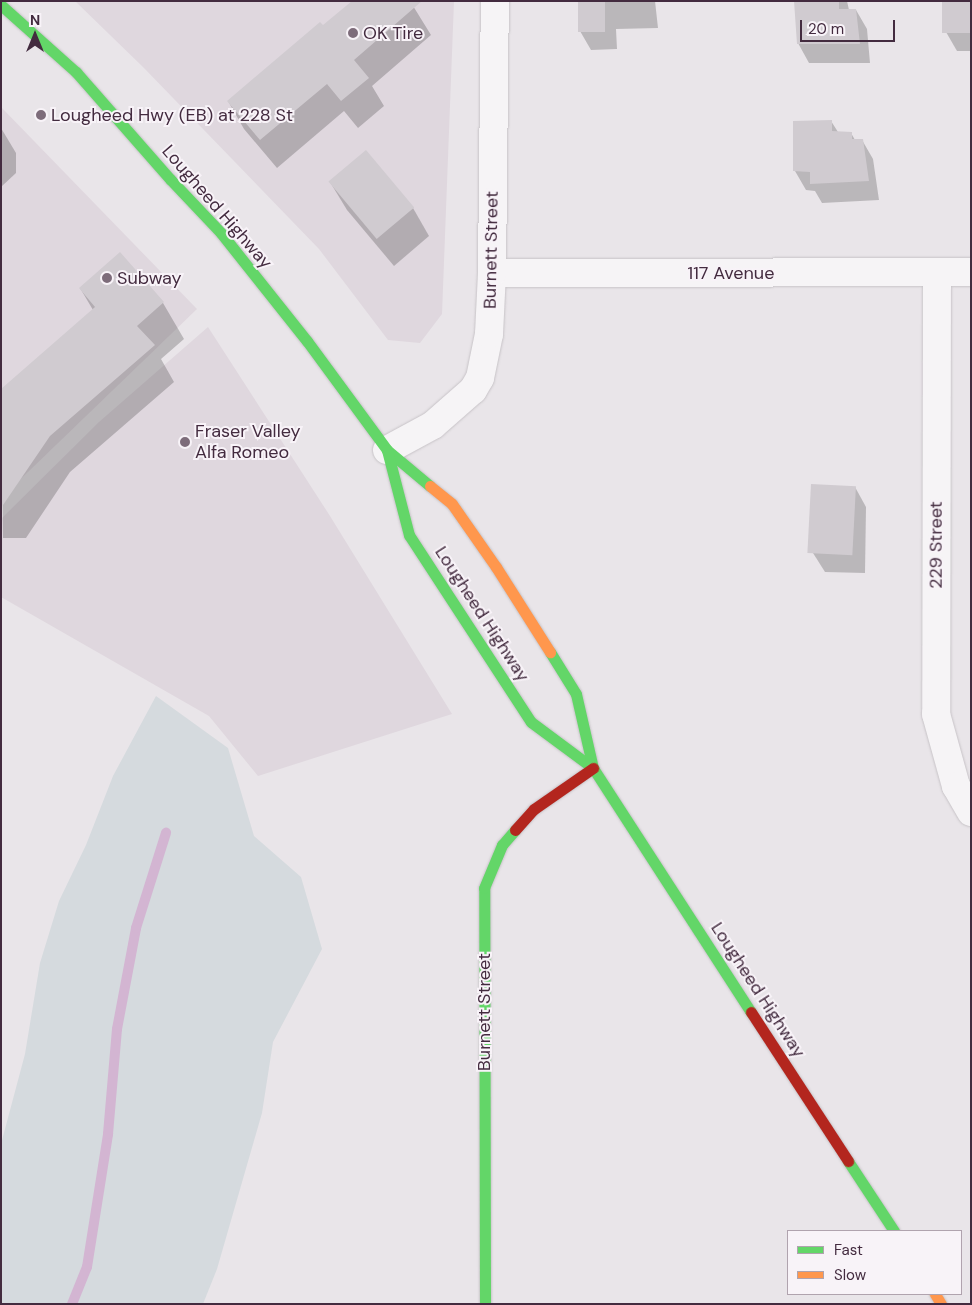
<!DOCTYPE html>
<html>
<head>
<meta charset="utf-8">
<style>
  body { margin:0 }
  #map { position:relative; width:972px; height:1305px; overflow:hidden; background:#e9e5e9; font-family:"DM Sans",sans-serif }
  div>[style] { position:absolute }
  .built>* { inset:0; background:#dfd7de }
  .green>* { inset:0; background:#d5dade }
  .shadow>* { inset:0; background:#0003 }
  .stream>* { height:10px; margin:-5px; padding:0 5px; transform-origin:5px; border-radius:5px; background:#d3b5d2 }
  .building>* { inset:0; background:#d0cbd0; transform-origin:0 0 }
  .roads { filter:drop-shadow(0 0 1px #c7c3c7) drop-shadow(0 0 1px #c7c3c7) }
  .street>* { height:28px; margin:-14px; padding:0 14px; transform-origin:14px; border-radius:14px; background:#f6f4f6 }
  .fast>* { height:11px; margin:-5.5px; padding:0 5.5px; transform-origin:5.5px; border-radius:5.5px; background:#63d668 }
  .slow>* { height:11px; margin:-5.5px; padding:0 5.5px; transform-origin:5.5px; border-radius:5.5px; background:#ff974d }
  .jam>* { height:11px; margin:-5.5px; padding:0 5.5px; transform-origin:5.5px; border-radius:5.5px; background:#b3261e }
  .dots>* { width:14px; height:14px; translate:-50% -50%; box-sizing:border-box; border:2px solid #f8f3f8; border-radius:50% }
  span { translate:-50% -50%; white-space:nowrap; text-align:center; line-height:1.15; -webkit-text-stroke:4px #f8f3f8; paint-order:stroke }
  .poi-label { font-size:18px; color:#432b3f }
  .left { translate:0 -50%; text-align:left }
  .street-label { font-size:18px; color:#432b3f }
  .frame { position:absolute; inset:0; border:2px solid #432b3f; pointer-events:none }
  .legend { position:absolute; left:787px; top:1230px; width:175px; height:65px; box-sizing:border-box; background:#f8f3f8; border:1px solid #b0a3ae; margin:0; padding:6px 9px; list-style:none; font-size:15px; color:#432b3f }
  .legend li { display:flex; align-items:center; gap:10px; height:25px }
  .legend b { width:25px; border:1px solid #b0a3ae }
  .north { position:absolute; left:10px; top:10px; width:50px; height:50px; -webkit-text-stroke:4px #f8f3f8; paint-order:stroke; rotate:0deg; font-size:14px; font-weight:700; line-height:20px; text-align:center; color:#432b3f }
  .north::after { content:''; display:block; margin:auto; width:18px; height:22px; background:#432b3f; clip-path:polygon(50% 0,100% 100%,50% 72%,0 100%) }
  .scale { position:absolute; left:800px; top:20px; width:95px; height:22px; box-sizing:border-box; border:2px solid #432b3f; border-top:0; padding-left:6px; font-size:15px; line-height:18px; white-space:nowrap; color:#432b3f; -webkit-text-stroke:4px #f8f3f8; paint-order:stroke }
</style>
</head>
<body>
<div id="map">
  <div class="built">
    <div style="clip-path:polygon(75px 1px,454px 1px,442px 314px,420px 343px,388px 340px,319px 249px,144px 68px)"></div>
    <div style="clip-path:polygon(1px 107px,197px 309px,1px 498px)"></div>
    <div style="clip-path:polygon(208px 327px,330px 516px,452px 714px,258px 776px,209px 716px,1px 597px,1px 519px,99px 422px)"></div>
  </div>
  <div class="green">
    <div style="clip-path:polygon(156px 696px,228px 748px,254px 836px,301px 877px,322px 949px,273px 1042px,262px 1113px,217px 1269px,203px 1304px,1px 1304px,1px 1144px,25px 1054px,40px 963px,59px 901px,86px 845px,113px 776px)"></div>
  </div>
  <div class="shadow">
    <div style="clip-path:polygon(410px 1px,431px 35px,372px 86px,384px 106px,358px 128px,344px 111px,277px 168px,244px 129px,228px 101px,323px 27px)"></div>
    <div style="clip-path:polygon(579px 1px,655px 1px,658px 28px,616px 29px,617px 49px,591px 50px,580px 31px)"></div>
    <div style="clip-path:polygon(795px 1px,847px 1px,849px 10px,856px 10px,867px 29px,870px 63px,809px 63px,798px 43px)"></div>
    <div style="clip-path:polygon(971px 1px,971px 51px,957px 51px,946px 32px)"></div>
    <div style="clip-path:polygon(831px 121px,838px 132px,851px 133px,855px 140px,862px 140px,873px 159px,879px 200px,822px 203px,815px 191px,806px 190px,795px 171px)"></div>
    <div style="clip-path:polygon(1px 128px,16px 153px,16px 173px,1px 187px)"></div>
    <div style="clip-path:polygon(366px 152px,413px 208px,429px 236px,394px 266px,347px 210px,330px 182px)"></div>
    <div style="clip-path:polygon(120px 254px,163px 303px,184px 339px,161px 359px,174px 382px,70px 472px,26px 538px,3px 538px,1px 395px,93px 310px,80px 288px)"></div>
    <div style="clip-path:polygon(855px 487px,866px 507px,865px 573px,825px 572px,813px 553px)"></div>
  </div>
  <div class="stream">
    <div style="left:72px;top:1304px;width:40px;rotate:-68deg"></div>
    <div style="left:87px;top:1267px;width:135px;rotate:-81deg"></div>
    <div style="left:108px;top:1134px;width:105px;rotate:-85.1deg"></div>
    <div style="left:117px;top:1029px;width:103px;rotate:-79.3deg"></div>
    <div style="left:136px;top:928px;width:100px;rotate:-72.5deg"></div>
  </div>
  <div class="building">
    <div style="clip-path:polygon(352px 1px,422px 1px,354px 60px,369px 78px,341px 101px,327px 84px,260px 140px,227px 101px,320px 22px,323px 25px)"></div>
    <div style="left:578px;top:1px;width:27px;height:31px"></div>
    <div style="clip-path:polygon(794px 1px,839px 1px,839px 9px,856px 9px,860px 44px,797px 44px)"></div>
    <div style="left:942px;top:1px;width:29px;height:32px"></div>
    <div style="clip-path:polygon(832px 120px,832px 131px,852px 132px,852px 139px,863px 139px,869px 181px,810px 184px,810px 172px,793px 171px,793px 121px)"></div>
    <div style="left:366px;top:150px;width:75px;height:49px;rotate:50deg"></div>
    <div style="clip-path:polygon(120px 252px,164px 302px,137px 326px,155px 345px,50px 436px,1px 508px,1px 389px,95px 307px,79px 288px)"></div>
    <div style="left:811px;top:484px;width:45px;height:69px;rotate:3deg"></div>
  </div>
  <div class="roads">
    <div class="street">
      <div style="left:937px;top:272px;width:442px;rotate:90.1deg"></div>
      <div style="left:936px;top:714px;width:75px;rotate:74.5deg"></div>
      <div style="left:956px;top:786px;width:30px;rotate:60deg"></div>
      <div style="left:492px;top:273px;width:479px;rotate:-0.1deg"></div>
      <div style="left:387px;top:450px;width:52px;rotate:-28.5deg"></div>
      <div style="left:433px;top:425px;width:53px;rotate:-41.2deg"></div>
      <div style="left:473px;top:390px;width:14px;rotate:-60deg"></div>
      <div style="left:480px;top:378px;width:45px;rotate:-78.4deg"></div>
      <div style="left:489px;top:334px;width:61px;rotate:-87.2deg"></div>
      <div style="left:492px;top:273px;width:272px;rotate:-89.4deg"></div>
    </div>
    <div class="fast">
      <div style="left:1px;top:5px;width:101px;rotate:41.8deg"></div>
      <div style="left:76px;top:72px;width:142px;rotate:48.7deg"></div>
      <div style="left:170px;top:179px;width:74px;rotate:46.6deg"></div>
      <div style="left:221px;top:233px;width:138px;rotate:51.5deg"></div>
      <div style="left:307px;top:341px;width:135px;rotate:53.7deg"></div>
      <div style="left:387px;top:450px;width:56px;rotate:39.9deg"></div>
      <div style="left:387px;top:450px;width:88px;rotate:75.5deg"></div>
      <div style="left:409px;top:535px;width:223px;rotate:56.9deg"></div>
      <div style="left:531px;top:722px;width:77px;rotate:36.6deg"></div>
      <div style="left:550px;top:652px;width:49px;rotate:58.2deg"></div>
      <div style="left:576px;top:694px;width:76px;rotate:77.1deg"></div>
      <div style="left:593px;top:768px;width:291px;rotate:57.1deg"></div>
      <div style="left:848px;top:1161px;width:84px;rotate:56.7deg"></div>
      <div style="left:485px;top:1304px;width:416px;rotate:-90.1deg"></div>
      <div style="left:484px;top:888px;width:47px;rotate:-67.3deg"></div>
      <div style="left:502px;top:845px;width:20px;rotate:-49deg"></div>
    </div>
    <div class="slow">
      <div style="left:430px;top:486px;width:28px;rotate:39deg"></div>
      <div style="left:452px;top:504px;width:77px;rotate:55.1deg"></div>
      <div style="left:496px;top:567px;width:101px;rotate:57.6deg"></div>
      <div style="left:935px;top:1294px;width:12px;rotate:59deg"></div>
    </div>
    <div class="jam">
      <div style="left:515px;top:830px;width:28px;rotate:-48deg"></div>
      <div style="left:534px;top:809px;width:72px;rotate:-34.8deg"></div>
      <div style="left:751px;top:1012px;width:178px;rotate:56.9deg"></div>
    </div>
  </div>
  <div class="dots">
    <div style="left:353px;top:33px;background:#7d6c7a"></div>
    <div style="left:41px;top:115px;background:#7d6c7a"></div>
    <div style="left:107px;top:278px;background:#7d6c7a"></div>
    <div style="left:185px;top:442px;background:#7d6c7a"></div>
  </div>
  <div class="poi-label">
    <span class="left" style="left:363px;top:33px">OK Tire</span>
    <span class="left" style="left:51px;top:115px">Lougheed Hwy (EB) at 228 St</span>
    <span class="left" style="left:117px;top:278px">Subway</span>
    <span class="left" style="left:195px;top:442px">Fraser Valley<br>Alfa Romeo</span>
  </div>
  <div class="street-label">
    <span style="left:217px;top:207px;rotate:49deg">Lougheed Highway</span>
    <span style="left:491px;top:250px;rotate:-89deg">Burnett Street</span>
    <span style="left:731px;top:273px">117 Avenue</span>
    <span style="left:936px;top:545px;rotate:-90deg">229 Street</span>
    <span style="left:482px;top:614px;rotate:57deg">Lougheed Highway</span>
    <span style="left:758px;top:990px;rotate:57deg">Lougheed Highway</span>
    <span style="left:484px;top:1012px;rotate:-90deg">Burnett Street</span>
  </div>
  <div class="frame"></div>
  <ul class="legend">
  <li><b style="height:6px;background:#63d668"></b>Fast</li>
  <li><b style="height:6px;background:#ff974d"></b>Slow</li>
  </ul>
  <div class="north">N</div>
  <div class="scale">20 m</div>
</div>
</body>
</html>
